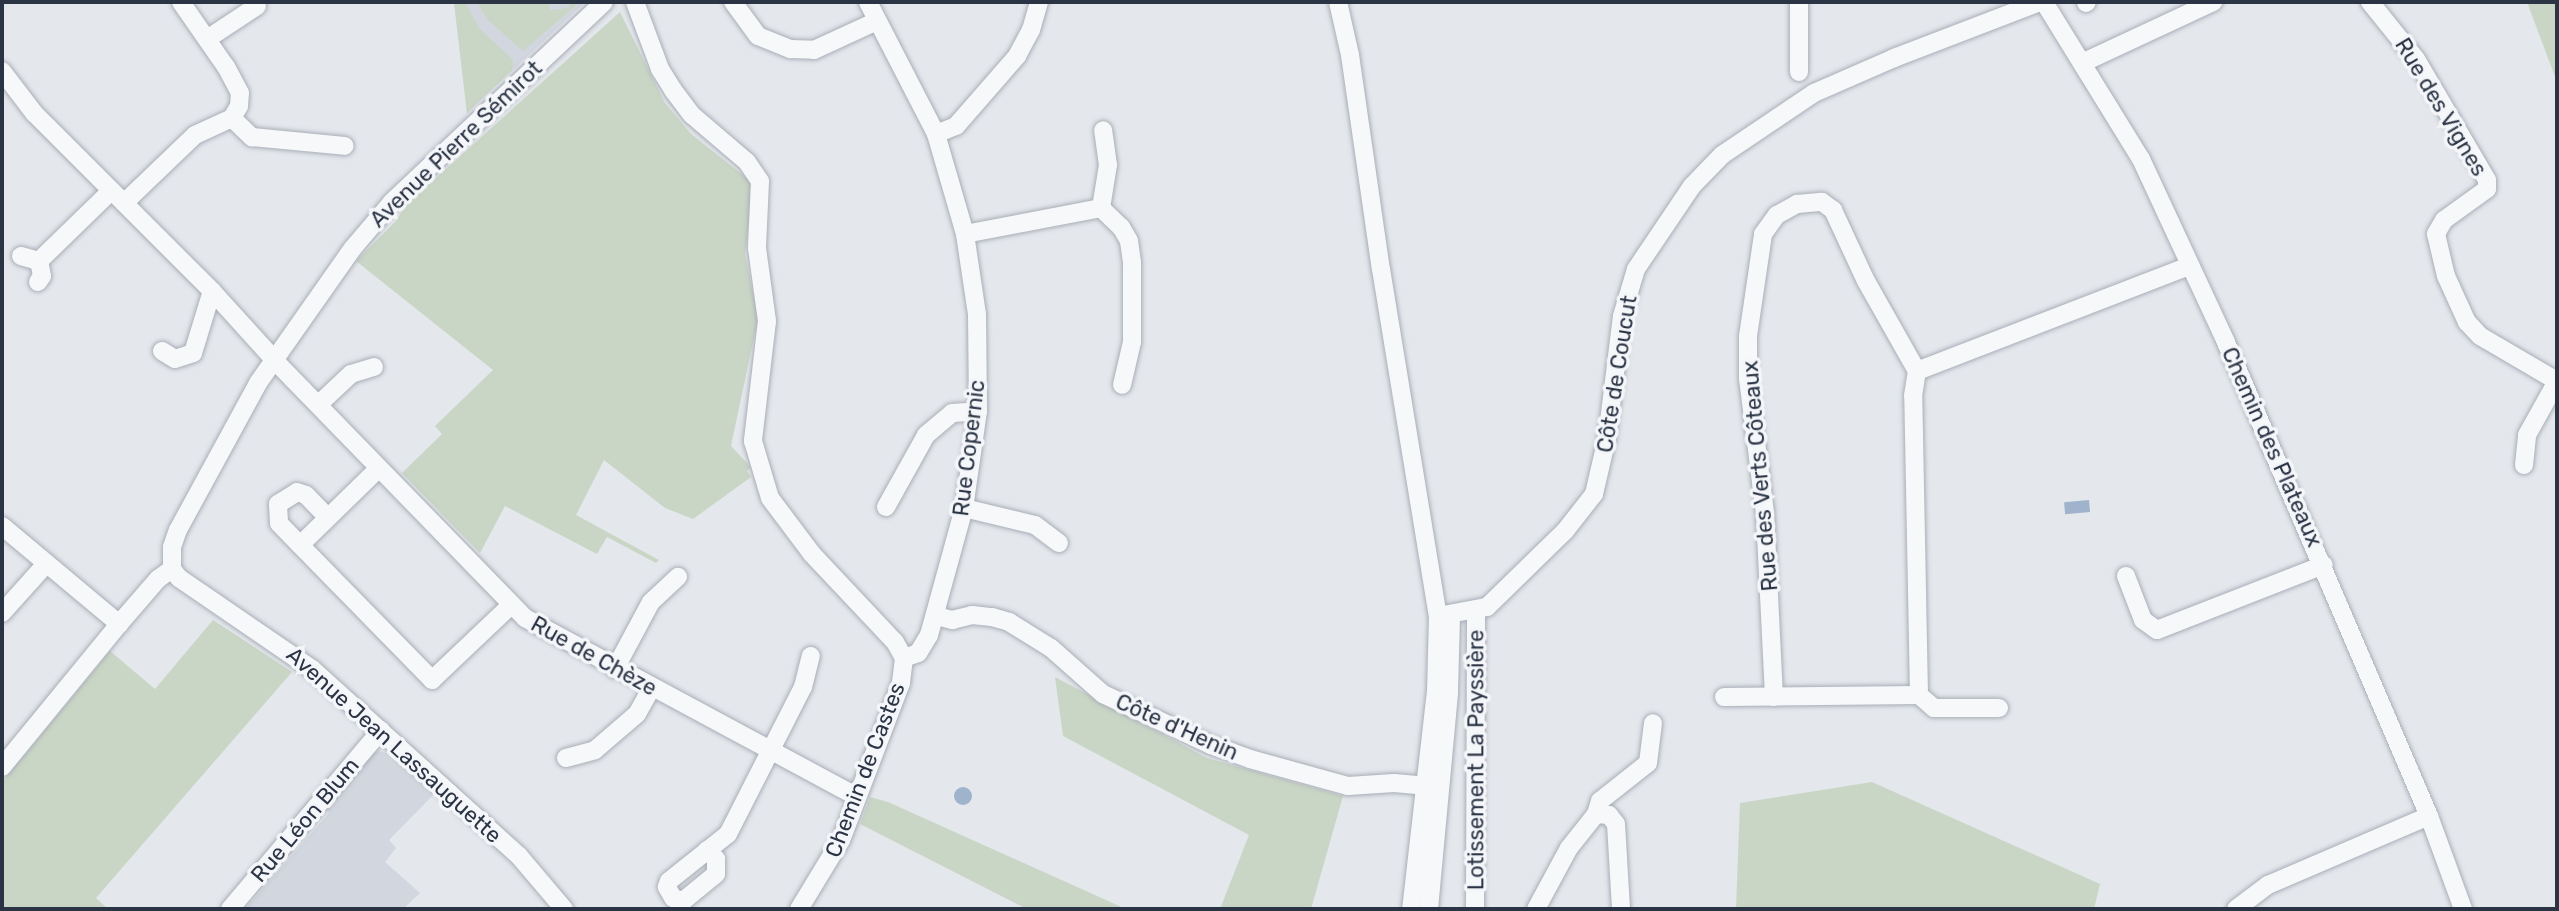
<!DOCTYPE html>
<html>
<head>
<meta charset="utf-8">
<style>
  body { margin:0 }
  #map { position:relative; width:2559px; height:911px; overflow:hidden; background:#e4e7ec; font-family:Rubik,sans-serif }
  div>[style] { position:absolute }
  .built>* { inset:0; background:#d2d6de }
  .green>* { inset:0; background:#c9d6c5 }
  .water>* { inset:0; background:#9fb4cc; transform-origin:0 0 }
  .round { border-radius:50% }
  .roads { filter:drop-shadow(0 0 2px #a9aeb7) drop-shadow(0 0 2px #a9aeb7) }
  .minor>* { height:18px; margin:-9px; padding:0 9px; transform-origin:9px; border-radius:9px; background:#f7f8fa }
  span { translate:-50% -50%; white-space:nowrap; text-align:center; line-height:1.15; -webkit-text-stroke:7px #f4f6f9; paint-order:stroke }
  .street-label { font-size:22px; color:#2b3445 }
  .frame { position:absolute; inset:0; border:4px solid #2b3445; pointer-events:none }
</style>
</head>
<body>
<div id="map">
  <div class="built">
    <div style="clip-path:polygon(454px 2px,585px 2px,467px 113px)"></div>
    <div style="clip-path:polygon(378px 751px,394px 755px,436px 792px,389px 840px,396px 848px,385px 862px,420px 893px,403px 909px,245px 909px,329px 813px,326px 806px,371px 754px)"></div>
  </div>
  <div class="green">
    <div style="clip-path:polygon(454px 2px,465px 2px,479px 28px,513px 60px,512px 70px,467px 113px)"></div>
    <div style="clip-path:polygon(477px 2px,549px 2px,550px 10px,569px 8px,569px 2px,580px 2px,523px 51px,487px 19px)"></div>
    <div style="clip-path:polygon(2527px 2px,2557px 2px,2557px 82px)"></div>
    <div style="clip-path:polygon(620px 12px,665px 103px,691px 134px,753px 183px,745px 254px,758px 318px,731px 446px,748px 464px,750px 468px,747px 471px,751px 477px,693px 519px,665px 508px,604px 460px,576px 515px,659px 560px,656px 563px,607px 537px,597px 554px,505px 506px,480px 553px,402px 473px,442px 434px,435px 426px,493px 370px,356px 261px,395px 222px,406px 205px)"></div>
    <div style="clip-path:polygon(213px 620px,292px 672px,96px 898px,108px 909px,2px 909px,2px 782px,110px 651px,155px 689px)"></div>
    <div style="clip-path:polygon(1055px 677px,1207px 758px,1343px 796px,1311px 909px,1220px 909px,1249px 835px,1063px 736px)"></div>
    <div style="clip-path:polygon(1872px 782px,2100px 884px,2094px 909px,1736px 909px,1740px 803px)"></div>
    <div style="clip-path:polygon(870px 797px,888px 802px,1126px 909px,1027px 909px,860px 824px)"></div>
  </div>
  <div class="water">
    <div style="left:2089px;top:500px;width:12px;height:25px;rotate:85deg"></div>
    <div class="round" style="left:954px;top:787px;width:18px;height:18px"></div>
  </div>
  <div class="roads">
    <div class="minor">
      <div style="left:635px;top:2px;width:72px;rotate:69.5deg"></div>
      <div style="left:660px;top:69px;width:25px;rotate:58deg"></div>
      <div style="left:673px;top:90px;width:31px;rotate:53deg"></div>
      <div style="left:692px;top:115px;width:72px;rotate:40.5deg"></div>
      <div style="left:747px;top:162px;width:23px;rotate:56deg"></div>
      <div style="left:760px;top:181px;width:67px;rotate:92.6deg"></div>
      <div style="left:757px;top:248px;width:74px;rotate:82.2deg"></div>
      <div style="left:767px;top:321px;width:121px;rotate:96.7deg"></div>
      <div style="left:753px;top:441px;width:59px;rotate:73.4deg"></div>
      <div style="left:770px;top:498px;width:70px;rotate:53.1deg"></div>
      <div style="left:812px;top:554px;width:121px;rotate:46.7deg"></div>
      <div style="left:895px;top:642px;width:18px;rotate:61deg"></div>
      <div style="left:904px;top:658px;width:25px;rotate:97deg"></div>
      <div style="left:901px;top:683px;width:168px;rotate:110.9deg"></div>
      <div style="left:841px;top:840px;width:81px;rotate:121.3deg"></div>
      <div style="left:733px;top:2px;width:42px;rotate:53.7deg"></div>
      <div style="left:758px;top:36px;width:35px;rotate:22deg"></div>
      <div style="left:791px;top:49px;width:23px;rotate:2deg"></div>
      <div style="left:814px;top:50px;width:69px;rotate:-24.7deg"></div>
      <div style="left:868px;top:2px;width:148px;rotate:62.7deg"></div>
      <div style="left:936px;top:134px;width:104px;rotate:73.8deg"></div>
      <div style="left:965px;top:234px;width:81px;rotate:81.5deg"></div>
      <div style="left:977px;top:314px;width:97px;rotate:89.4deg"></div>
      <div style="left:978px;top:411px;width:98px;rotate:98.2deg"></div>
      <div style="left:964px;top:508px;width:132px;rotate:105.4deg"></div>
      <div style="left:929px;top:635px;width:21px;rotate:121deg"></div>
      <div style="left:918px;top:653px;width:15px;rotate:160deg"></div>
      <div style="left:1338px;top:2px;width:54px;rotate:77.2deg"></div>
      <div style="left:1350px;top:55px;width:216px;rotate:81.8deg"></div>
      <div style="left:1381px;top:269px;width:352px;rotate:80.7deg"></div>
      <div style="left:1438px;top:616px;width:75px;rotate:91.5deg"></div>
      <div style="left:1436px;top:691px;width:219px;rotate:96.5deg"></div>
      <div style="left:1799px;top:2px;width:70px;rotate:90deg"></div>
      <div style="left:2044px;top:2px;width:185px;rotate:58.3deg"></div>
      <div style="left:2141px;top:159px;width:200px;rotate:65.1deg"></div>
      <div style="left:2225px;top:340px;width:518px;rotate:66.8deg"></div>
      <div style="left:2429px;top:816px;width:99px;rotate:69.9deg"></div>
      <div style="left:2370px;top:2px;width:73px;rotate:51.1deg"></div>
      <div style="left:2416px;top:59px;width:140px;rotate:59.6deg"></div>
      <div style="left:2487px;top:180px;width:9px;rotate:90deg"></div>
      <div style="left:2487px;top:189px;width:53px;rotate:144.2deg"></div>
      <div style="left:2444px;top:220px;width:16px;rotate:120deg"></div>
      <div style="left:2436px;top:234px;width:43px;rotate:76.6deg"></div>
      <div style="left:2446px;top:276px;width:51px;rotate:65.5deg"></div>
      <div style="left:2467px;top:322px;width:19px;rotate:47deg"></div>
      <div style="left:2480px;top:336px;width:89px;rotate:30.3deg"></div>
      <div style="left:2086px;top:3px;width:1px;rotate:-45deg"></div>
      <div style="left:207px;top:39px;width:60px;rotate:-33.4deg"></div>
      <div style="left:2082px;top:63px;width:145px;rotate:-25deg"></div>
      <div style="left:2px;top:71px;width:53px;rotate:52.7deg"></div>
      <div style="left:34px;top:113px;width:252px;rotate:45deg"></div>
      <div style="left:212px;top:291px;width:100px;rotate:47.8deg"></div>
      <div style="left:279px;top:365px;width:353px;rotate:45.8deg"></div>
      <div style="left:525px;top:618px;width:376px;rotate:28.3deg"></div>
      <div style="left:232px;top:118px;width:28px;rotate:44deg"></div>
      <div style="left:252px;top:137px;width:93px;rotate:5.5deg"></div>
      <div style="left:936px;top:134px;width:22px;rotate:-22deg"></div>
      <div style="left:956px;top:126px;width:93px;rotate:-48.9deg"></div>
      <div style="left:1017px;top:56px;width:30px;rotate:-62deg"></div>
      <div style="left:1031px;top:30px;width:29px;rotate:-74deg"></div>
      <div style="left:124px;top:203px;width:98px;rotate:-43.8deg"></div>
      <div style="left:195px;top:135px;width:41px;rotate:-24.7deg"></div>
      <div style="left:232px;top:118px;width:14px;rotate:-60deg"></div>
      <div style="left:239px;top:106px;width:13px;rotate:-86deg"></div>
      <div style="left:240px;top:93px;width:30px;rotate:-118deg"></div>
      <div style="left:226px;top:67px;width:79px;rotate:-124.7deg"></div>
      <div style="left:1101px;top:208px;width:28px;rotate:44deg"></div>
      <div style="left:1121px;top:227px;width:16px;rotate:60deg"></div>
      <div style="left:1129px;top:241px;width:22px;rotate:82deg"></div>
      <div style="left:1132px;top:263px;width:79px;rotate:90deg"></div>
      <div style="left:1132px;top:342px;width:44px;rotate:103.1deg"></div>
      <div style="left:965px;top:234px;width:138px;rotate:-10.8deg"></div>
      <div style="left:1101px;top:208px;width:44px;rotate:-80.8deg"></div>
      <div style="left:1108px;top:165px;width:35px;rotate:-98deg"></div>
      <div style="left:21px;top:256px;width:19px;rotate:16deg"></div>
      <div style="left:39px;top:261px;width:100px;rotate:-44.2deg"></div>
      <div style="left:38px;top:282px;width:7px;rotate:-56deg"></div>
      <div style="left:42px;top:276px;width:15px;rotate:-101deg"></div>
      <div style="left:162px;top:351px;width:15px;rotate:32deg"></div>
      <div style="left:175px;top:359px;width:19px;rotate:-18deg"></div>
      <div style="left:193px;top:353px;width:65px;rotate:-73deg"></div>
      <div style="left:319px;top:404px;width:44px;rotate:-43.2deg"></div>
      <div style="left:351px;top:374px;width:24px;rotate:-17deg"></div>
      <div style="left:2524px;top:465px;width:30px;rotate:-84deg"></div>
      <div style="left:2527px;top:435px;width:62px;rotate:-60.9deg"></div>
      <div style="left:379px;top:468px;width:110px;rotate:135.7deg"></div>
      <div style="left:300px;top:545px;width:189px;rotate:45.6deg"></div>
      <div style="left:432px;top:680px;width:109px;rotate:-43.5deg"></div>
      <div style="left:886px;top:507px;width:82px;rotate:-60.9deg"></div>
      <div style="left:926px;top:435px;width:34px;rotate:-40deg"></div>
      <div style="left:952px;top:413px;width:26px;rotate:-4deg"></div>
      <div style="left:964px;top:508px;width:73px;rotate:13.5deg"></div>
      <div style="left:1035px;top:525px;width:30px;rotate:37deg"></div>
      <div style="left:2px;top:526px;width:153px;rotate:39.9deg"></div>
      <div style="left:300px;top:545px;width:30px;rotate:-134deg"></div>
      <div style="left:279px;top:523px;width:19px;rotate:-93deg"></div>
      <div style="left:278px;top:504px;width:22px;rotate:-32deg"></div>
      <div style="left:297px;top:492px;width:9px;rotate:18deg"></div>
      <div style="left:306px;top:495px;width:30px;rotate:46deg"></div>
      <div style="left:172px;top:569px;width:22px;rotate:-90deg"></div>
      <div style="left:172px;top:547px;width:18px;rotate:-71deg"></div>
      <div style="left:178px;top:530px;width:167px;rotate:-61.4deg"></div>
      <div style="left:258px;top:383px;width:165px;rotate:-54.9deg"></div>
      <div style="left:353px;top:248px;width:60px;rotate:-49.7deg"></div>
      <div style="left:392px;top:202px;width:291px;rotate:-43.3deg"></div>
      <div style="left:172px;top:569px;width:11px;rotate:52deg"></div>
      <div style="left:179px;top:578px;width:161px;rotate:34.4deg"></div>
      <div style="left:312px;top:669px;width:279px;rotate:42.1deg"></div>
      <div style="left:519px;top:856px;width:70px;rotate:49.7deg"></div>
      <div style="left:2126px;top:576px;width:47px;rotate:68.9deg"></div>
      <div style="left:2143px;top:620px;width:17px;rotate:36deg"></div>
      <div style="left:2157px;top:630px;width:179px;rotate:-21.3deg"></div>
      <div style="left:2px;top:613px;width:66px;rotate:-48.1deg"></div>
      <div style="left:937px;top:616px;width:16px;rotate:15deg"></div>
      <div style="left:952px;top:620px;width:21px;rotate:-14deg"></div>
      <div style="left:972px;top:615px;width:20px;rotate:6deg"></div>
      <div style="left:992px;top:617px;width:18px;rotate:16deg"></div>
      <div style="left:1009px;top:622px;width:49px;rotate:31.8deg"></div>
      <div style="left:1051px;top:648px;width:69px;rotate:41.5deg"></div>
      <div style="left:1103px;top:694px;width:119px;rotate:25.3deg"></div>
      <div style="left:1211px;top:745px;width:41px;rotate:19.7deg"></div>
      <div style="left:1250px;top:759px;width:102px;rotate:15.4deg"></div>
      <div style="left:1348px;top:786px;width:46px;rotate:-3.7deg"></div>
      <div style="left:1394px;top:783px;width:46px;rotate:5deg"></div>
      <div style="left:1438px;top:616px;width:50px;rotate:-10.4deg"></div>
      <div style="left:1487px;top:607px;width:109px;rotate:-44.3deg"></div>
      <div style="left:1565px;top:531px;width:47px;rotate:-51.9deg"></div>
      <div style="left:1594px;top:494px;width:57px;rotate:-76.9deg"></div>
      <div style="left:1607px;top:438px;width:123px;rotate:-83deg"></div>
      <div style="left:1622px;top:316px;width:49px;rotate:-73.4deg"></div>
      <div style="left:1636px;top:269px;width:100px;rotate:-56deg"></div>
      <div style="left:1692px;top:186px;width:43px;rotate:-45.9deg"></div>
      <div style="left:1722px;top:155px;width:111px;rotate:-34deg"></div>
      <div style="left:1814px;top:93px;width:87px;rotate:-23.6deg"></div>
      <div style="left:1894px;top:58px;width:156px;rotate:-21deg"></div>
      <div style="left:615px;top:669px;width:76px;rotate:-61.8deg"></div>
      <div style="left:651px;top:602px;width:37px;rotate:-43deg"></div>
      <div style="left:1919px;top:695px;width:299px;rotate:-91.1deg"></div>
      <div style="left:1913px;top:396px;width:25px;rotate:-81deg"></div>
      <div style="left:1917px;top:371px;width:292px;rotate:-21.1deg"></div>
      <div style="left:1724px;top:697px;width:195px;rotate:-0.6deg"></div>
      <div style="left:1919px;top:695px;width:20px;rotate:41deg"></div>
      <div style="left:1934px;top:708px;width:65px"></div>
      <div style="left:1774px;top:697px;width:184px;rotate:-92.8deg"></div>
      <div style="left:1765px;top:513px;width:135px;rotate:-97.2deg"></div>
      <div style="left:1748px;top:379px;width:43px;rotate:-90deg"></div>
      <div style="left:1748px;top:336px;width:103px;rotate:-81.6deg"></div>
      <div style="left:1763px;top:234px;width:24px;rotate:-54deg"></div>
      <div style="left:1777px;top:215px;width:23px;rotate:-29deg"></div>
      <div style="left:1797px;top:204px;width:25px;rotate:-5deg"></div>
      <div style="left:1822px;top:202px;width:14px;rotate:36deg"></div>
      <div style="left:1833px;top:210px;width:78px;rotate:65.1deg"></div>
      <div style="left:1866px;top:281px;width:103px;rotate:60.5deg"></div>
      <div style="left:566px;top:758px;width:30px;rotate:-15deg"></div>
      <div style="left:595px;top:750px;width:55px;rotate:-40.6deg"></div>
      <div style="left:637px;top:714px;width:29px;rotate:-61deg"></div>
      <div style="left:2px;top:767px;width:185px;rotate:-50.7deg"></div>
      <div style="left:119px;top:624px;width:60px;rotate:-49.1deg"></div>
      <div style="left:158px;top:579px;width:17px;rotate:-36deg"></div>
      <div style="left:1596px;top:814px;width:13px;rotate:4deg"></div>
      <div style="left:1609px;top:815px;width:11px;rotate:52deg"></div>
      <div style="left:1616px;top:824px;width:85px;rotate:86.6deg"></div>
      <div style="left:707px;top:850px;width:13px;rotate:45deg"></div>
      <div style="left:716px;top:859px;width:15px;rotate:90deg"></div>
      <div style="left:716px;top:874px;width:43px;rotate:140.7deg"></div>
      <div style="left:683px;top:901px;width:10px;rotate:-163deg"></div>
      <div style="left:673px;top:898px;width:13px;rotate:-119deg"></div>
      <div style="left:667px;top:887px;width:6px;rotate:-72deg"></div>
      <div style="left:669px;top:881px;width:75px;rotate:-38.5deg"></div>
      <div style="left:728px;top:834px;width:165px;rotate:-63deg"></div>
      <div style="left:803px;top:687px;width:32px;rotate:-76deg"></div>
      <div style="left:230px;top:909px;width:234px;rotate:-49.8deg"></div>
      <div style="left:1429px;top:909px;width:218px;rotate:-84.7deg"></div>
      <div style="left:1449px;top:692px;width:75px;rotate:-88.5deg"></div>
      <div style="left:1475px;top:909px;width:297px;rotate:-89.8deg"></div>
      <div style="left:1536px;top:909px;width:69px;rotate:-61.6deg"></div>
      <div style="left:1569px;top:848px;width:43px;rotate:-51.5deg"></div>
      <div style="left:1596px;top:814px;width:14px;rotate:-73deg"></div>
      <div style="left:1600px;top:801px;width:61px;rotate:-38.4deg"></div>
      <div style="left:1648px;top:763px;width:40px;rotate:-82.9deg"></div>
      <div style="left:2236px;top:909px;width:40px;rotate:-37deg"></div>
      <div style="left:2268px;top:885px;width:175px;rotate:-23.2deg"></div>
    </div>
  </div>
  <div class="street-label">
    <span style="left:2441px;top:107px;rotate:59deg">Rue des Vignes</span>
    <span style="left:456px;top:144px;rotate:-44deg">Avenue Pierre Sémirot</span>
    <span style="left:1617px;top:374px;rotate:-81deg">Côte de Coucut</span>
    <span style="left:2272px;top:447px;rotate:66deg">Chemin des Plateaux</span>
    <span style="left:969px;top:448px;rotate:-83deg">Rue Copernic</span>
    <span style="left:1760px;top:476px;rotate:-95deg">Rue des Verts Côteaux</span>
    <span style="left:594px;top:656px;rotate:29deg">Rue de Chèze</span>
    <span style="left:1177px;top:727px;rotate:24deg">Côte d'Henin</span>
    <span style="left:394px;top:745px;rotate:42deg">Avenue Jean Lassauguette</span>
    <span style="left:1476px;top:760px;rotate:-90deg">Lotissement La Payssière</span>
    <span style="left:865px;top:770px;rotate:-69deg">Chemin de Castes</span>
    <span style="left:305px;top:820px;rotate:-50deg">Rue Léon Blum</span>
  </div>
  <div class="frame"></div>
</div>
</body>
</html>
